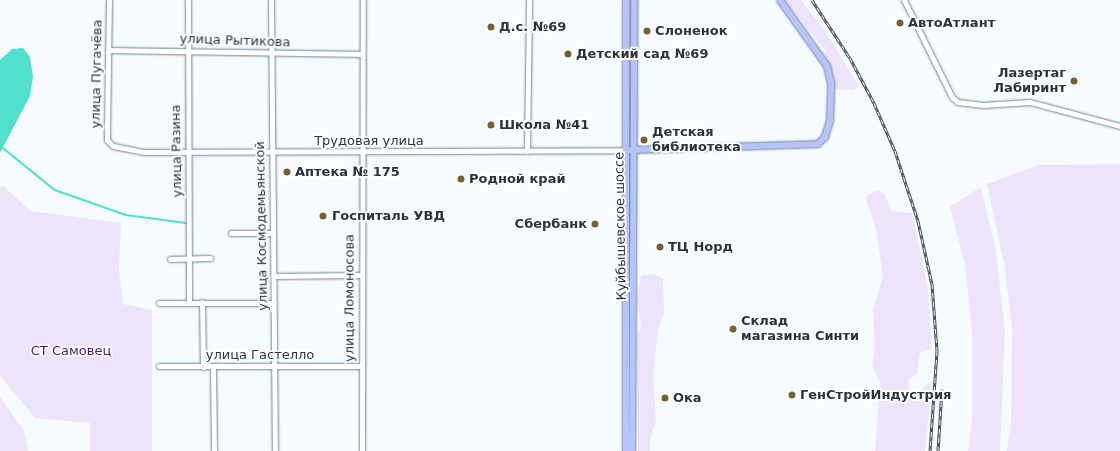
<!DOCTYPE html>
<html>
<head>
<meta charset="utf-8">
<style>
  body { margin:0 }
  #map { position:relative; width:1120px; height:451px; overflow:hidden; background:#f6fbff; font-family:"DejaVu Sans",sans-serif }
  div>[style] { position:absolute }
  .green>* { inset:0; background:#ede4fc }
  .water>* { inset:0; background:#51e0cd }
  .stream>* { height:1.5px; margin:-0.75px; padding:0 0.75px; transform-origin:0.75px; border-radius:0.75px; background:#51e0cd }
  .roads { filter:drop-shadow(0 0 1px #6e8394) drop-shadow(0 0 1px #6e8394) }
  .minor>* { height:5px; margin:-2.5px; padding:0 2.5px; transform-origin:2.5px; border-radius:2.5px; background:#fff }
  .major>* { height:6px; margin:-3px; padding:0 3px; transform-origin:3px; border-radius:3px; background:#b6c4fb }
  .rail>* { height:3px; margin-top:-1.5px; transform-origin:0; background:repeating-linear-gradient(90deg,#fff 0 4.5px,#444d53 0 9px); box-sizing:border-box; border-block:1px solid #444d53 }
  .dots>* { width:11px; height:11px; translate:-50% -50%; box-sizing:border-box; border:2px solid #fff; border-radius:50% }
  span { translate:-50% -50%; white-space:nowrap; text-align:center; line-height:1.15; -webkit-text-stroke:3.5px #fff; paint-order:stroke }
  .poi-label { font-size:13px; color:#2b343b; font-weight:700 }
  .left { translate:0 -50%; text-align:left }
  .right { translate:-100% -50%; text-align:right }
  .street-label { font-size:13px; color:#2b343b }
  .park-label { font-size:13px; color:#4a167a }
</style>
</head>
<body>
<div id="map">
  <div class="green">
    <div style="clip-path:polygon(785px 0,801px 0,825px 31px,858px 85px,854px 90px,836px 89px,824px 49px)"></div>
    <div style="clip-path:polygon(1120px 164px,1120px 451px,1007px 451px,1011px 424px,1012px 329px,1005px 268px,987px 184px,1038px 165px)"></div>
    <div style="clip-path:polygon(3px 186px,31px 211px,121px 223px,119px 270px,123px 304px,152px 310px,152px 451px,90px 451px,90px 423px,35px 418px,0 376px,0 187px)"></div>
    <div style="clip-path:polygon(981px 187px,996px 251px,1005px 333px,1000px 451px,968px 451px,972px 420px,972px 333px,965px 264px,950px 207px)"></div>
    <div style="clip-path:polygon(878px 190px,885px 195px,891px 211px,912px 213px,928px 289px,932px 349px,920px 352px,917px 373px,909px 379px,908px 387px,913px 395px,919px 393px,928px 383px,932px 385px,925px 451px,875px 451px,880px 381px,872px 366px,875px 347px,873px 310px,883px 275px,876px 229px,865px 197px)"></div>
    <div style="clip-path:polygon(652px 274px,663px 278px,664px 314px,658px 330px,653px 376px,656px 421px,650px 440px,650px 451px,638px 451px,637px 335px,641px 327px,637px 297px,641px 276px)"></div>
    <div style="clip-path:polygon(0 397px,24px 431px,28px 451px,0 451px)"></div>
  </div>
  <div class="water">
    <div style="clip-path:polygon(23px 48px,30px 57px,33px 77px,30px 96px,0 153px,0 60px,12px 49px)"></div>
  </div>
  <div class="stream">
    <div style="left:2px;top:147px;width:68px;rotate:39.1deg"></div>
    <div style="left:55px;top:190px;width:75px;rotate:19.4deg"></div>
    <div style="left:126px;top:215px;width:62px;rotate:7.5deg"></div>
  </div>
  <div class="roads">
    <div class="minor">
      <div style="left:109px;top:0;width:133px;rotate:90.9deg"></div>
      <div style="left:107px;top:133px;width:7px;rotate:90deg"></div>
      <div style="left:107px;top:140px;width:8px;rotate:45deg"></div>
      <div style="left:113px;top:146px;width:32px;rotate:11deg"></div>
      <div style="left:144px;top:152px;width:484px;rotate:-0.2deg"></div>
      <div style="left:188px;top:0;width:302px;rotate:89.8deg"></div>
      <div style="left:271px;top:0;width:451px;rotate:89.5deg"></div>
      <div style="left:904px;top:0;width:108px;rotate:63.7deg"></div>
      <div style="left:952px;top:97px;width:8px;rotate:40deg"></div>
      <div style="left:958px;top:102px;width:25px;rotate:7deg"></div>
      <div style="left:983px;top:105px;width:47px;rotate:-3.7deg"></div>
      <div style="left:1030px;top:102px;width:93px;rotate:14.9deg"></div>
      <div style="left:109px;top:50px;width:253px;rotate:0.9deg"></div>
      <div style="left:527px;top:151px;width:151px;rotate:-89.2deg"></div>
      <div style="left:231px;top:233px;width:42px"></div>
      <div style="left:170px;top:259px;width:40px;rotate:-1.4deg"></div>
      <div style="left:274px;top:276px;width:87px;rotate:-0.7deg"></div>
      <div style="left:202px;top:302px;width:65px;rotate:89.1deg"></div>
      <div style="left:159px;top:303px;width:115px"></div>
      <div style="left:159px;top:366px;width:202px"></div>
      <div style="left:213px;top:368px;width:83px;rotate:89.3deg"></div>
      <div style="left:362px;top:451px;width:451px;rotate:-89.9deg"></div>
    </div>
    <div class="major">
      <div style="left:626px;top:0;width:451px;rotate:90deg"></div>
      <div style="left:631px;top:150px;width:187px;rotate:-1.8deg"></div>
      <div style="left:818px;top:144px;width:10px;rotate:-45deg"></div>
      <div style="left:825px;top:137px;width:17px;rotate:-73deg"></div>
      <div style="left:830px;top:121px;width:38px;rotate:-88deg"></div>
      <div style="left:831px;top:83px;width:17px;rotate:-103deg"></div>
      <div style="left:827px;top:66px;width:81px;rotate:-125.5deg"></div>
      <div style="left:632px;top:451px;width:451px;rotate:-89.7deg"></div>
    </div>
  </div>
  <div class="rail">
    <div style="left:812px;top:0;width:69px;rotate:56.8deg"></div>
    <div style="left:850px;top:58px;width:51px;rotate:61.9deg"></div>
    <div style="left:874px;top:103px;width:52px;rotate:66.4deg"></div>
    <div style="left:895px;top:151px;width:74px;rotate:71.8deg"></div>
    <div style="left:918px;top:221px;width:65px;rotate:77.5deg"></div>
    <div style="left:932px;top:284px;width:67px;rotate:85.7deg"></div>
    <div style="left:937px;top:351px;width:100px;rotate:94deg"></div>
    <div style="left:938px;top:451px;width:62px;rotate:-86.3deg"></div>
  </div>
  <div class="dots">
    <div style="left:900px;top:23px;background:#71622f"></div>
    <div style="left:491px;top:27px;background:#71622f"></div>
    <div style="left:647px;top:31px;background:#71622f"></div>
    <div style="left:568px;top:54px;background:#71622f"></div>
    <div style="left:1074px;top:81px;background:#71622f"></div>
    <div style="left:491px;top:125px;background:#71622f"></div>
    <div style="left:644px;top:140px;background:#71622f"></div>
    <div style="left:287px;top:172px;background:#71622f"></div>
    <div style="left:461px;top:179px;background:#71622f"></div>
    <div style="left:323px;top:216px;background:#71622f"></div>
    <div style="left:595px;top:224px;background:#71622f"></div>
    <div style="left:660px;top:247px;background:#71622f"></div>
    <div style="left:733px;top:329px;background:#71622f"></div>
    <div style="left:792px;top:395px;background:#71622f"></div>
    <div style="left:665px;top:398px;background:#71622f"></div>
  </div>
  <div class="poi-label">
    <span class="left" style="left:908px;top:23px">АвтоАтлант</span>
    <span class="left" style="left:499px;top:27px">Д.с. №69</span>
    <span class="left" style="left:655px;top:31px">Слоненок</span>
    <span class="left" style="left:576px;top:54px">Детский сад №69</span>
    <span class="right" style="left:1066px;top:81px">Лазертаг<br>Лабиринт</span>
    <span class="left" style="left:499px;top:125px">Школа №41</span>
    <span class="left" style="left:652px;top:140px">Детская<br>библиотека</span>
    <span class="left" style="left:295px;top:172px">Аптека № 175</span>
    <span class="left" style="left:469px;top:179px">Родной край</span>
    <span class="left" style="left:332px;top:216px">Госпиталь УВД</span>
    <span class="right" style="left:587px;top:224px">Сбербанк</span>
    <span class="left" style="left:668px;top:247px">ТЦ Норд</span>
    <span class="left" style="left:741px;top:329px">Склад<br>магазина Синти</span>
    <span class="left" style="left:800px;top:395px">ГенСтройИндустрия</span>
    <span class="left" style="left:673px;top:398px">Ока</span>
  </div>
  <div class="street-label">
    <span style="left:235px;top:41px;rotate:2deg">улица Рытикова</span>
    <span style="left:97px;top:74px;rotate:-89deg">улица Пугачёва</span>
    <span style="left:369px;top:141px">Трудовая улица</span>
    <span style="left:177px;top:151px;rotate:-91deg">улица Разина</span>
    <span style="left:262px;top:226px;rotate:-91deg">улица Космодемьянской</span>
    <span style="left:621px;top:226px;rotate:-91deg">Куйбышевское шоссе</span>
    <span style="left:350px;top:298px;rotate:-90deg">улица Ломоносова</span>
    <span style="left:260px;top:355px">улица Гастелло</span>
  </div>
  <div class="park-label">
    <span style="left:71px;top:351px">СТ Самовец</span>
  </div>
</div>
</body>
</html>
